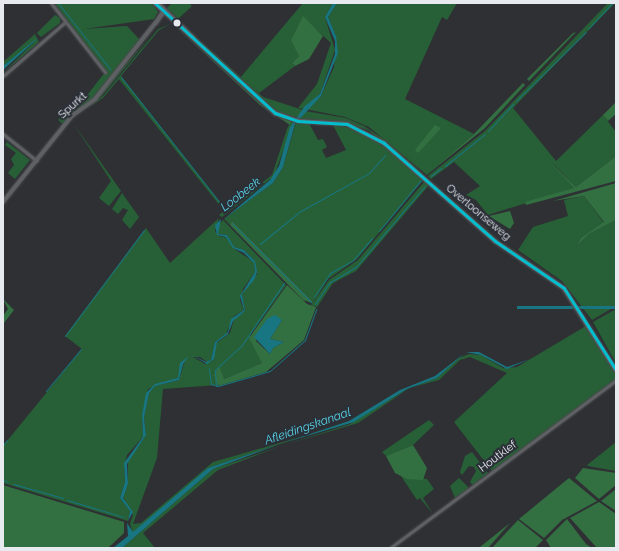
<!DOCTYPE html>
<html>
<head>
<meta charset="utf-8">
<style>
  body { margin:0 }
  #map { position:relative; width:619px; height:551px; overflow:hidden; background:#2e3034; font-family:Raleway,sans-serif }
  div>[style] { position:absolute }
  .green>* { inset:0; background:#276036 }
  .forest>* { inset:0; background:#337041 }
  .water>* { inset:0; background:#187682; transform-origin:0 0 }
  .stream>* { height:1px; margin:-0.5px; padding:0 0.5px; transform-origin:0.5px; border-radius:0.5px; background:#187682 }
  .roads { filter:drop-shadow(0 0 1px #494b4e) drop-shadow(0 0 1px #494b4e) }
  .minor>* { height:3px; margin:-1.5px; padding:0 1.5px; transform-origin:1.5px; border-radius:1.5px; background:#5f6064 }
  .tertiary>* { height:3.5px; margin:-1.75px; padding:0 1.75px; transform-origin:1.75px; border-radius:1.75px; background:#5f6064 }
  .bus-1>* { height:3px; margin:-1.5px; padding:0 1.5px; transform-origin:1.5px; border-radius:1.5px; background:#00becd }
  .dots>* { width:11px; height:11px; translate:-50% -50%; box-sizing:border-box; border:2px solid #2b2f37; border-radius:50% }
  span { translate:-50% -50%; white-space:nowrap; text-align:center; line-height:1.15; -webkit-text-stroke:4px #2b2f37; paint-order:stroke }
  .street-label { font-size:11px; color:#e7eaef }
  .water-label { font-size:12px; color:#58d5e7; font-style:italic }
  .frame { position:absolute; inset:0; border:4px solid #e7eaef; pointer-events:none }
</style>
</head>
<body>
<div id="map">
  <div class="green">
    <div style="clip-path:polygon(54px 3px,152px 3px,158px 12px,154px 19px,84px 29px,127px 26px,140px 40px,92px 99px,78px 110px,73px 105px,88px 94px,106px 71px)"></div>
    <div style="clip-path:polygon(172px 3px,188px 3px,192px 6px,178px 19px,167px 8px)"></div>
    <div style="clip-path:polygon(303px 3px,333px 3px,325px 17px,335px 50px,320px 94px,304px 109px,298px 108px,317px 84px,331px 43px,303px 17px,292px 38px,299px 56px,292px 63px,295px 66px,259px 93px,240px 78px)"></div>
    <div style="clip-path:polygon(337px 3px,457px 3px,447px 20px,442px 17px,405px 99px,474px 134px,427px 175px,369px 127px,345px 117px,305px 109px,321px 96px,334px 67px,336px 36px,328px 17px)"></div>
    <div style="clip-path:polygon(608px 3px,615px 3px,513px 108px,556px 161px,603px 115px,616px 132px,616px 156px,576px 187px,551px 162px,574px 188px,488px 215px,476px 200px,466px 195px,480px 186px,454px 162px,431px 179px,428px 176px,485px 131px)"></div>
    <div style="clip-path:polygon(55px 15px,60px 18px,60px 23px,41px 37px,37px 33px)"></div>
    <div style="clip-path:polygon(170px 24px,159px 30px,121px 76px,226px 210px,272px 175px,287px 129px,291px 121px,294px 121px,274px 176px,222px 217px,219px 215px,224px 211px,119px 79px,103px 98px,88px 108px,103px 96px,158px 29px)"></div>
    <div style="clip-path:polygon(188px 30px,263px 97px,303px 110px,298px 118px,275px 111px)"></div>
    <div style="clip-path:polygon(35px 34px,39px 42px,3px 73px,36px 40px,3px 66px,3px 62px)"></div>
    <div style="clip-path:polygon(151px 36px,105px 92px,98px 100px,88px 107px)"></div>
    <div style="clip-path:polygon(71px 106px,74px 112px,64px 125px,58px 120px)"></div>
    <div style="clip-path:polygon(305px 111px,346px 118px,364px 126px,385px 140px,426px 176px,368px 130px,338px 121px,298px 119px)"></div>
    <div style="clip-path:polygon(296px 122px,309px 123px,318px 140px,323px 139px,327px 147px,322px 150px,326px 158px,346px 150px,333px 125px,353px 128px,379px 141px,423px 180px,357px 259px,328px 279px,313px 302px,232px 221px,230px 225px,224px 219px,273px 183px,283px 167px)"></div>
    <div style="clip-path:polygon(73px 123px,121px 191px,109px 206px,99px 198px,111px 181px)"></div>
    <div style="clip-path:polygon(7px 142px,30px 160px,15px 179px,8px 173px,14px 165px,11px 159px,16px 153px,5px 145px)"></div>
    <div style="clip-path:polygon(425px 181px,429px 185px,356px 271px,333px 283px,317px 307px,311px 305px,329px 280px,358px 260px)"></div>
    <div style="clip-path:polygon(122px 193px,139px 217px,130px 229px,122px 220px,128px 210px,123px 208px,118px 214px,112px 209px)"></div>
    <div style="clip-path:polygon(584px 196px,604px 223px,581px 238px,576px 247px,589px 234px,616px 220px,616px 306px,592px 320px,562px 281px,518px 250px,533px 227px,568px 216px,564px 200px)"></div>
    <div style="clip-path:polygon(219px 218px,215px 231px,219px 236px,228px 238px,236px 250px,254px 262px,255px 272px,243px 289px,240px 300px,244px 310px,234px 316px,226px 334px,215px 342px,211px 360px,207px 362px,200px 357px,193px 357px,205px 364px,213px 360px,215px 344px,230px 333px,234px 319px,245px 311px,242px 294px,257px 274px,254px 260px,244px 250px,234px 247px,227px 235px,218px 234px,217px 226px,223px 220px,286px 285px,250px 335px,262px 363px,224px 379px,221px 375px,216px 380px,218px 385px,163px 389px,157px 458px,133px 524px,141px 523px,213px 462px,307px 435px,208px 468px,133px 533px,130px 524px,133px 515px,123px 497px,128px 484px,128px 461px,146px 435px,144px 418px,149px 392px,155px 386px,179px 380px,186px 357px,178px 378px,148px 389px,142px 415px,143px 437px,127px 455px,124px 467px,125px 482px,120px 498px,130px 511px,128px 521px,3px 483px,3px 446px,82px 349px,65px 336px,146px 228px,170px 263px)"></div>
    <div style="clip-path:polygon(616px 309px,616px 363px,593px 322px)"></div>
    <div style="clip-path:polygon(586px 326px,616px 373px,616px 379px,492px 471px,454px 422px,507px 373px,470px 357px,460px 360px,439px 380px,413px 387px,437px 378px,459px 358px,469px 354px,481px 355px,503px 368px,517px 367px)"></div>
    <div style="clip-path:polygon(411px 387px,358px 423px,284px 445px,350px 424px)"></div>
    <div style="clip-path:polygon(429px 420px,434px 425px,413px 445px,386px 456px,382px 452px)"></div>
    <div style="clip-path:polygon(616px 442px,616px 471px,588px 466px,587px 465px)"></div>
    <div style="clip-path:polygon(281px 446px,218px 470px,143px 533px,155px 548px,122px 548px,213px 469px)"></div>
    <div style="clip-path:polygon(472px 452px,488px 473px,473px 485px,470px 482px,476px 471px,474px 467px,469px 466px,462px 475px,460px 472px,465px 456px)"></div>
    <div style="clip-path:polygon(401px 476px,427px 479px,434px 489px,423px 498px,433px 514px,420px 498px,417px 500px)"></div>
    <div style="clip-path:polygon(459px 478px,469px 488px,455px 498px,450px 486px)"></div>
  </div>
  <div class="forest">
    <div style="clip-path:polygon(303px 16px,323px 36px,309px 59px,295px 66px,292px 63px,299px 56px,291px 40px)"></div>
    <div style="clip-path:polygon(172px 23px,262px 105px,291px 121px,290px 125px,260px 105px)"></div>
    <div style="clip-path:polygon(576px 32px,529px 81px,527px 79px,573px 33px)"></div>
    <div style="clip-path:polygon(523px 83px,525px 85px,485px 128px,428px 174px,474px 134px)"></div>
    <div style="clip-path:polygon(616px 102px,616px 114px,608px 121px,603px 115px)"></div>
    <div style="clip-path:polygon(435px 125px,441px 128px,418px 153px,415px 150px)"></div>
    <div style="clip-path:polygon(616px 156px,616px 181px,526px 205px,525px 202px,574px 188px,550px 162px,576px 187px)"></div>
    <div style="clip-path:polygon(616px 183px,616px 220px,589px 234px,576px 247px,581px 238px,604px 222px,584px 196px,553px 201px)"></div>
    <div style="clip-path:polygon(510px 211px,514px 223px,510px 229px,489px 216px)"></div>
    <div style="clip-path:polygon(232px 221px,313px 302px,312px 303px,303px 300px,230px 225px)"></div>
    <div style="clip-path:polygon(evenodd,287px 285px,307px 304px,316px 307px,304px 340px,266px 372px,218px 386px,214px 375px,219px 366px,224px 379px,262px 363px,249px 338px,287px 285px,282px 320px,270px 339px,284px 342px,273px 348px,270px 354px,256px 341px,263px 325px,282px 320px)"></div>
    <div style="clip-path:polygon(3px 299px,14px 310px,4px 323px,3px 316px,8px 309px)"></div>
    <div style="clip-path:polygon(413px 445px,427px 468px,423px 480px,407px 479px,395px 473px,386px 456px)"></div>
    <div style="clip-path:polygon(583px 468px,616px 473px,616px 485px,599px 499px,575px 478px)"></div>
    <div style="clip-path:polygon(569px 478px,597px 501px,562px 520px,544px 538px,519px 519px)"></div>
    <div style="clip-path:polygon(3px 485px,124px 522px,124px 533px,108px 548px,3px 548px)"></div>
    <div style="clip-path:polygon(616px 489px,616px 511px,601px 501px)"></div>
    <div style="clip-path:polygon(599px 502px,616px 514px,616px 548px,597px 548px,570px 518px)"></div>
    <div style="clip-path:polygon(567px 519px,586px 544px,592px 548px,551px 548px,546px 540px)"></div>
    <div style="clip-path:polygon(518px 520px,543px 540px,535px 548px,492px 548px)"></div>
    <div style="clip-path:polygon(510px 523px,488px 548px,479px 548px,480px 547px)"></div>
  </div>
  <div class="water">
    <div style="clip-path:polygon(333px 3px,337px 3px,328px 17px,336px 36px,338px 53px,321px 96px,295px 124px,283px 167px,273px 183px,224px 219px,270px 180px,279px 166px,290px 127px,305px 106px,320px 94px,335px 54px,335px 41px,325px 17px)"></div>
    <div style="clip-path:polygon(36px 39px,36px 40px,3px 70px,3px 66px)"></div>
    <div style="clip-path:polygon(221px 219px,218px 234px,227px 235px,234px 247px,244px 250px,255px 261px,257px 272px,254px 280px,242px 294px,245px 311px,233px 321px,228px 334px,217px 342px,214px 359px,207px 364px,192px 355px,206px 362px,211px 360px,215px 342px,228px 332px,231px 319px,244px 310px,240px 296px,255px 272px,254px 263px,244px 253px,233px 248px,226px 237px,217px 235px,215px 225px)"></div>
    <div style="left:616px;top:306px;width:3px;height:99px;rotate:90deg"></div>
    <div style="clip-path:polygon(275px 315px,282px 320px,270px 339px,284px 342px,273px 348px,270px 354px,254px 337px,267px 319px)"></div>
    <div style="clip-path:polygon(466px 352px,479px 352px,507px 367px,530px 359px,507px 369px,481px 355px)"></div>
    <div style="clip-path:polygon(465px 353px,437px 378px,407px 389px,354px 422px,283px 443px,349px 421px,400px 390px,435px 376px)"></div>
    <div style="clip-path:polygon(189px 356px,183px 364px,179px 380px,155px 386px,149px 393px,144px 418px,146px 435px,127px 464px,128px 484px,123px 498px,133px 512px,128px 521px,130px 511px,120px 498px,125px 482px,124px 463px,143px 437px,142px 415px,146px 393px,155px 384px,178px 378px,180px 363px)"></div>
    <div style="clip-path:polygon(280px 444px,213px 469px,122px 548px,113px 548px,128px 536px,127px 523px,133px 532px,208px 468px)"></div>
  </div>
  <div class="stream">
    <div style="left:58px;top:3px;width:85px;rotate:51.7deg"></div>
    <div style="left:588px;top:29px;width:35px;rotate:-47deg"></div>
    <div style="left:121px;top:77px;width:160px;rotate:51.8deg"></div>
    <div style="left:516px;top:101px;width:98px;rotate:-44.6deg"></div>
    <div style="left:488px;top:131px;width:37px;rotate:-47deg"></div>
    <div style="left:445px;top:166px;width:51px;rotate:-38.7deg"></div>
    <div style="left:431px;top:176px;width:13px;rotate:-39deg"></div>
    <div style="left:222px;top:206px;width:4px;rotate:56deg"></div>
    <div style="left:232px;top:223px;width:112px;rotate:45deg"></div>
    <div style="left:379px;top:231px;width:66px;rotate:-50.5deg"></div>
    <div style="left:260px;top:244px;width:50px;rotate:-39.4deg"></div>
    <div style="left:299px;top:212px;width:80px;rotate:-29.1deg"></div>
    <div style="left:369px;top:173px;width:24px;rotate:-48deg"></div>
    <div style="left:314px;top:297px;width:29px;rotate:-56deg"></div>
    <div style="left:330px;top:273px;width:26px;rotate:-29deg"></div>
    <div style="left:353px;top:260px;width:29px;rotate:-49deg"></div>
    <div style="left:315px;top:304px;width:25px;rotate:-56deg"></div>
    <div style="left:329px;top:283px;width:31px;rotate:-31deg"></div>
    <div style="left:356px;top:267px;width:106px;rotate:-49.6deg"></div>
    <div style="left:65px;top:336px;width:132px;rotate:-53.3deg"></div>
    <div style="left:209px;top:368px;width:16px;rotate:83deg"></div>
    <div style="left:211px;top:384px;width:7px;rotate:16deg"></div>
    <div style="left:218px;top:386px;width:54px;rotate:-16.1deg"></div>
    <div style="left:270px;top:371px;width:47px;rotate:-41.5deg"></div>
    <div style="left:305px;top:340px;width:33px;rotate:-70deg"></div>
    <div style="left:216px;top:386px;width:16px;rotate:-94deg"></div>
    <div style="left:215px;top:370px;width:37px;rotate:-43deg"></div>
    <div style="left:242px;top:345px;width:75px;rotate:-55.9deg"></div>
    <div style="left:46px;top:391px;width:55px;rotate:-50.2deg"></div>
    <div style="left:3px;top:445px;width:6px;rotate:-51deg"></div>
    <div style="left:3px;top:480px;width:5px;rotate:22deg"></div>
    <div style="left:13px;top:484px;width:52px;rotate:15.6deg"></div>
    <div style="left:67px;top:500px;width:59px;rotate:16.6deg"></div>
  </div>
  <div class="roads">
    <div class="minor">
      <div style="left:51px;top:3px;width:88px;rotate:52deg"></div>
      <div style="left:3px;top:76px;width:81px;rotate:-41deg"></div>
      <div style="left:3px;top:134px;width:43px;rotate:38.5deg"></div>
      <div style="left:390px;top:548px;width:282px;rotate:-36.6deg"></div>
    </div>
    <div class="tertiary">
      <div style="left:155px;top:3px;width:163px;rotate:42.5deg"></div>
      <div style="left:275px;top:113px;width:24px;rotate:19deg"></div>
      <div style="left:298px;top:121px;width:49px;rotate:3.5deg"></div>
      <div style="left:347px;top:124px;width:42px;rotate:27.2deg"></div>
      <div style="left:384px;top:143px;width:148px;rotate:41.4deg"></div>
      <div style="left:495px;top:241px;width:83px;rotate:34.3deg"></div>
      <div style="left:564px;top:288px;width:97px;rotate:57.6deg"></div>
      <div style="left:158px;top:3px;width:50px;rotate:44.2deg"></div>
      <div style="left:156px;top:23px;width:13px;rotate:-58deg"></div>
      <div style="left:3px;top:202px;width:110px;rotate:-51.3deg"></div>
      <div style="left:72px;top:116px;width:29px;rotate:-36deg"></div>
      <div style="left:95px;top:99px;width:112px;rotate:-51.5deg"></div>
    </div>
  </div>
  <div class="bus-1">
    <div style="left:155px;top:3px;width:163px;rotate:42.5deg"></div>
    <div style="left:275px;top:113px;width:24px;rotate:19deg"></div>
    <div style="left:298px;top:121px;width:49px;rotate:3.5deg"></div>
    <div style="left:347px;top:124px;width:42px;rotate:27.2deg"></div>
    <div style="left:384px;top:143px;width:148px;rotate:41.4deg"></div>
    <div style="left:495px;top:241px;width:83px;rotate:34.3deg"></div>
    <div style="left:564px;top:288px;width:97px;rotate:57.6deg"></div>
  </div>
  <div class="dots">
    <div style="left:177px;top:23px;background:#e7eaef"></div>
  </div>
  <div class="street-label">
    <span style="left:73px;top:106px;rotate:-42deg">Spurkt</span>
    <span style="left:478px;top:213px;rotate:40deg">Overloonseweg</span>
    <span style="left:498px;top:457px;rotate:-37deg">Houtklef</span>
  </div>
  <div class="water-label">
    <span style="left:241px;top:195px;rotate:-38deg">Loobeek</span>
    <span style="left:308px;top:427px;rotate:-19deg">Afleidingskanaal</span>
  </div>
  <div class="frame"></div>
</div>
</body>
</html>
